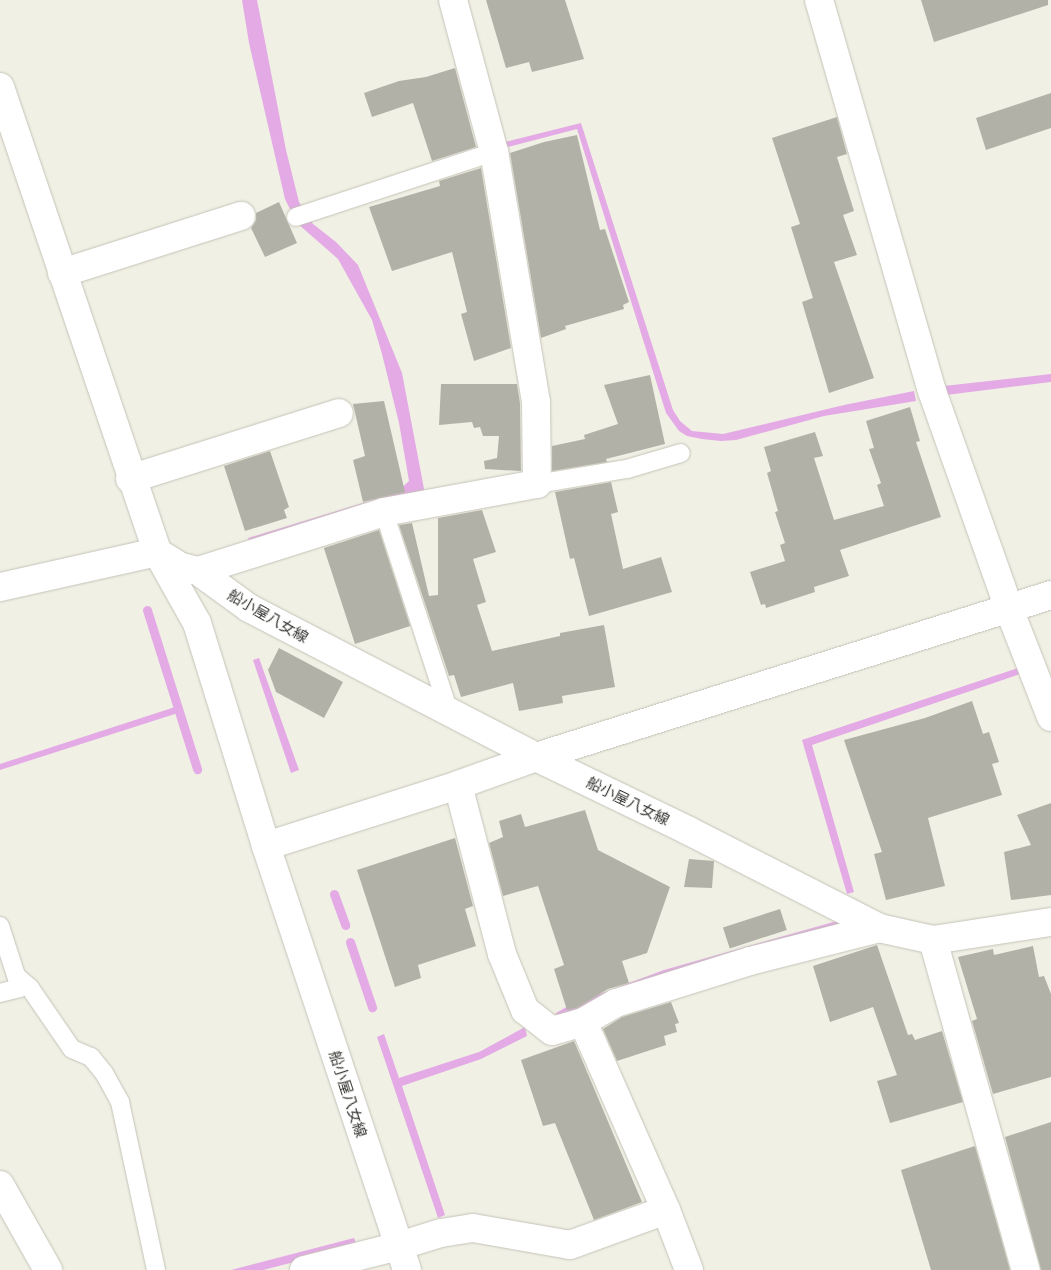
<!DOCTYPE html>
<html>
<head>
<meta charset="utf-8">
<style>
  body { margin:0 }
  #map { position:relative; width:1051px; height:1270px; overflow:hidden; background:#f1f0e5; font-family:Manrope,"Noto Sans JP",sans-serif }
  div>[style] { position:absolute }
  .water>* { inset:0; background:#e3aae5 }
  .stream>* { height:9px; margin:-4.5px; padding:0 4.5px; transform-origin:4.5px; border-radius:4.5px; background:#e3aae5 }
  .building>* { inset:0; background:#b2b1a7; transform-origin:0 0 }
  .roads { filter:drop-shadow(0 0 1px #c4c3b8) drop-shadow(0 0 1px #c4c3b8) }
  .lane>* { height:18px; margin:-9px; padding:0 9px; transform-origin:9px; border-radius:9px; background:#fff }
  .street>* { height:28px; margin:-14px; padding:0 14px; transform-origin:14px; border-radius:14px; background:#fff }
  .secondary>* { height:28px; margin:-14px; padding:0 14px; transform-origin:14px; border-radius:14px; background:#fff }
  span { translate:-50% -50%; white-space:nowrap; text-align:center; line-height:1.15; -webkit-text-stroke:4.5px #fff; paint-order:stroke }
  .street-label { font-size:15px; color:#363632 }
</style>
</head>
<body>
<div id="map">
  <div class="water">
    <div style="clip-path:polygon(242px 0,257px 0,286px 150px,299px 202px,313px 224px,336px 242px,358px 265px,402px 373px,425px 494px,251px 546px,248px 538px,396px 493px,409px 481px,399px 423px,382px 354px,372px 320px,338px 259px,297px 223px,285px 199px,249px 43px)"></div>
    <div style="clip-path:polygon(581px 123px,673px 410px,680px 421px,692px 431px,723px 434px,844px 405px,914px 391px,916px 401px,824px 416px,736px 440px,721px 441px,702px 439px,687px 436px,679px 431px,666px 413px,577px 129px,508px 147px,505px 142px)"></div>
    <div style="clip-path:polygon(1051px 374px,1051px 382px,946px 395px,944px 386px)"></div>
    <div style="clip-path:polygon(259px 658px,299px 770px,291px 773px,253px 660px)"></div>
    <div style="clip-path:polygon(1018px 668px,1020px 674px,812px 745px,854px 892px,847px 894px,802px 740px)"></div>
    <div style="clip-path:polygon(175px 707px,178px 713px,0 770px,0 764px)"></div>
    <div style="clip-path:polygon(837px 921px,841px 924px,557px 1018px,556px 1013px,570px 1005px,664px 970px)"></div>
    <div style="clip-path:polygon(525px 1027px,527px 1036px,481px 1059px,402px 1086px,445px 1215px,438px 1218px,377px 1037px,384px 1034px,399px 1078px,479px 1052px)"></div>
    <div style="clip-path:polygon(354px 1238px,357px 1246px,263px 1270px,231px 1270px)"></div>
  </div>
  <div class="stream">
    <div style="left:147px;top:610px;width:167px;rotate:72.5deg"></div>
    <div style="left:334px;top:894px;width:33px;rotate:70deg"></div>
    <div style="left:350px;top:942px;width:69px;rotate:71.3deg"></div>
  </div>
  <div class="building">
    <div style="clip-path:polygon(486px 0,565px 0,584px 59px,532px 72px,529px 62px,506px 68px)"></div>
    <div style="clip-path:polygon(921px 0,1048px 0,1048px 5px,934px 42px)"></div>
    <div style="clip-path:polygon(455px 68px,476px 147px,432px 161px,413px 103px,372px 117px,364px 93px,399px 81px,426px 77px)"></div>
    <div style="clip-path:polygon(1051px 93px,1051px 128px,986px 150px,976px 118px)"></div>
    <div style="clip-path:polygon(837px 117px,847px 154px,837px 157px,854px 211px,843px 215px,857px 255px,834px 262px,874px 378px,829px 393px,802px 302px,813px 298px,791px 227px,800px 224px,772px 138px)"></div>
    <div style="clip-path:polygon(577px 135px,600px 230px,605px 229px,629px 302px,623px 305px,624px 309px,565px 326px,566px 329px,541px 338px,510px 153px,544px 142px)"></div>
    <div style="clip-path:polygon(481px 168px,511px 348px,474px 361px,461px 314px,467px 312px,452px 252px,392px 271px,369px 207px,440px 186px,439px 181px)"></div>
    <div style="clip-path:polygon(279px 202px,297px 243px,265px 257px,251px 228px,256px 220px,256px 213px)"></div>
    <div style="clip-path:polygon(650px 375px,665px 444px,606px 459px,607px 462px,552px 471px,552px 446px,585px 439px,584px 435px,618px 424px,604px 385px)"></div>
    <div style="clip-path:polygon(441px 384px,517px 384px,520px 403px,521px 471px,485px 469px,484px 461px,497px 458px,499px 436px,483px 436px,480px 427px,474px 428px,472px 422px,439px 425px)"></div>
    <div style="clip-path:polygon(384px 401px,405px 492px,363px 502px,353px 460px,365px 456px,353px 404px)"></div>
    <div style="clip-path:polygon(910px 407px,920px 441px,916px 442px,941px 517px,840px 550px,849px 576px,814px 587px,815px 592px,766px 608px,765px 604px,761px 605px,750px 572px,785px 561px,780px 545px,785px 543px,775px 512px,778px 511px,767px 473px,771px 471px,764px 447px,815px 432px,823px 456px,814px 458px,834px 520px,884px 506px,877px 485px,881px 483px,869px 449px,874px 448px,866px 421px)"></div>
    <div style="clip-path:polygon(270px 451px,289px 507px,284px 510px,287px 518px,245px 531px,224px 466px)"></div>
    <div style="clip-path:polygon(611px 482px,618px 512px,611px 514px,623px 569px,661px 557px,672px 592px,589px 616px,574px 558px,570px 559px,555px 492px)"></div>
    <div style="clip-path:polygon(482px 510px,496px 552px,473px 559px,486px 602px,477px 605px,492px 651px,560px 636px,560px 633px,604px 625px,615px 687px,562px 696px,563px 703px,519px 711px,513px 683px,461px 697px,454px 675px,449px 676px,399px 525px,412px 523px,429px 596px,438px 595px,438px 518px)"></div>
    <div style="left:379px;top:530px;width:101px;height:58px;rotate:72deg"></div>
    <div style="clip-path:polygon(279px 648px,343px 682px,324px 718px,276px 692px,268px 670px)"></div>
    <div style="clip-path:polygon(972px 701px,983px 734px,989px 732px,999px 762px,992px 764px,1002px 795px,928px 818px,945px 886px,886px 900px,874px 854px,882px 852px,844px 740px,925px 718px)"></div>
    <div style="clip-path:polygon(1051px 803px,1051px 895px,1011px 900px,1004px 852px,1031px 845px,1017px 815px)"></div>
    <div style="clip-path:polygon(585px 810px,598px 850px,670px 887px,647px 953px,622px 961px,629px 983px,608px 989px,577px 1008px,567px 1010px,554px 969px,564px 965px,538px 886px,503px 896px,489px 843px,503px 837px,499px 821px,521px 814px,525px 827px)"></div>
    <div style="clip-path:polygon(455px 838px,473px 906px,465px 909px,476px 946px,418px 965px,421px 978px,395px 987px,357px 870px)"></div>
    <div style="clip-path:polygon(689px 859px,714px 861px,712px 888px,684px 887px)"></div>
    <div style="left:780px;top:909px;width:22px;height:60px;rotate:72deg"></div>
    <div style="clip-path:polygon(877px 945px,908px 1035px,912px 1034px,915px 1040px,942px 1031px,963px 1102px,890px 1123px,877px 1081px,897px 1075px,873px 1007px,830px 1022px,813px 966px)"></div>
    <div style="clip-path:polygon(1033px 946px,1039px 977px,1044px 976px,1051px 994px,1051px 1077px,993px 1094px,972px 1021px,977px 1019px,958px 957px,993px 949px,994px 955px)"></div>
    <div style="clip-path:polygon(671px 1002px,679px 1023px,675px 1024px,677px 1032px,664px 1036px,666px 1045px,617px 1061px,603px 1029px,622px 1017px)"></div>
    <div style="clip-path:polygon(574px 1041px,642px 1202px,594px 1220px,555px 1123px,543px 1126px,521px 1060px)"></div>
    <div style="clip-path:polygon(1051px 1122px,1051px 1270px,1041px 1270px,1005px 1137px)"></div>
    <div style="clip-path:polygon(975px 1146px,1010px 1270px,931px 1270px,901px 1170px)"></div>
  </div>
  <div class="roads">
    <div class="lane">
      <div style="left:296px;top:217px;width:208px;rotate:-18.2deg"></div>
      <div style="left:537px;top:484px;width:91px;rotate:-9.5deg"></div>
      <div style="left:627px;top:469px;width:56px;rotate:-16.5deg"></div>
      <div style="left:384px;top:512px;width:210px;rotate:72deg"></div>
      <div style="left:0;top:926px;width:65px;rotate:72.1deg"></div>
      <div style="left:20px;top:988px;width:21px;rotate:166deg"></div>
      <div style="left:17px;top:977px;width:17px;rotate:40deg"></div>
      <div style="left:30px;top:988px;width:74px;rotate:55.5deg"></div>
      <div style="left:72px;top:1049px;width:21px;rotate:23deg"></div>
      <div style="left:91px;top:1057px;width:21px;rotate:51deg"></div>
      <div style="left:104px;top:1073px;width:33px;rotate:61deg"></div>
      <div style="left:120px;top:1102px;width:172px;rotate:77.9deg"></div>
    </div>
    <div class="street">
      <div style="left:819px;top:0;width:407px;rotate:73.9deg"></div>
      <div style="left:932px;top:391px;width:231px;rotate:70.5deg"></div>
      <div style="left:1009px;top:609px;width:116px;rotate:68.7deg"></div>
      <div style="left:0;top:87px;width:491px;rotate:71.3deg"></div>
      <div style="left:157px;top:552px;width:161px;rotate:167.4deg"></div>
      <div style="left:62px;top:273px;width:188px;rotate:-17.7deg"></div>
      <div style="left:130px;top:479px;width:219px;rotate:-17.5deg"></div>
      <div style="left:198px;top:571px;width:195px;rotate:-17.6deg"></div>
      <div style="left:384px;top:512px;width:156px;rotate:-10.4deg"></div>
      <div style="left:537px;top:484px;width:82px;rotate:-90.7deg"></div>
      <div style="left:536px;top:402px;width:254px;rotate:-99.5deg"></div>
      <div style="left:494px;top:152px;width:157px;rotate:-105.1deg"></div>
      <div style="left:458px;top:785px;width:175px;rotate:75.4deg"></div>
      <div style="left:502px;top:954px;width:61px;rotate:67.7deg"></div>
      <div style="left:525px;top:1010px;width:34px;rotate:38deg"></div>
      <div style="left:552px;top:1031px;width:32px;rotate:-16deg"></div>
      <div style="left:583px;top:1022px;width:206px;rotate:66.2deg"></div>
      <div style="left:666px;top:1210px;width:64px;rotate:69deg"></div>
      <div style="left:933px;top:940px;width:343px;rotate:74.3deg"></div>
      <div style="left:583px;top:1022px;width:38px;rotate:-30deg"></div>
      <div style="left:616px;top:1003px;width:140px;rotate:-17.4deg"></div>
      <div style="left:750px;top:961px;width:133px;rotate:-14.3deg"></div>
      <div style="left:0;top:1185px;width:98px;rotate:60.5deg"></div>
      <div style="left:304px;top:1270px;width:98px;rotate:-14.2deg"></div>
      <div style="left:399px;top:1246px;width:44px;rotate:-17.2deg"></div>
      <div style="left:441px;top:1233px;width:32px;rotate:-9deg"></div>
      <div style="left:473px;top:1228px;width:98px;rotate:9.9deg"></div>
      <div style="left:570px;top:1245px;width:102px;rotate:-20deg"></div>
    </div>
    <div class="secondary">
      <div style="left:157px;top:552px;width:28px;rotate:32deg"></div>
      <div style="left:181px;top:567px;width:17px;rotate:13deg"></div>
      <div style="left:198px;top:571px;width:63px;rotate:36deg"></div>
      <div style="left:249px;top:608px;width:323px;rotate:27.4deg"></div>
      <div style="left:536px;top:757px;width:168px;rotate:25.8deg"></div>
      <div style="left:687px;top:830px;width:216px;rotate:27deg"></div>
      <div style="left:879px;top:928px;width:55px;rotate:12.5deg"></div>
      <div style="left:933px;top:940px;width:119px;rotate:-8.7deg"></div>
      <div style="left:157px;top:552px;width:81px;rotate:60.6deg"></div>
      <div style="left:197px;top:623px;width:233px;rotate:72.8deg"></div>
      <div style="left:266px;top:846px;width:447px;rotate:71.6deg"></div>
      <div style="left:266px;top:846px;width:201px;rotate:-17.6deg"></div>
      <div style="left:458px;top:785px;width:83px;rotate:-19.7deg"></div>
      <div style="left:536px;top:757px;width:540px;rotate:-17.46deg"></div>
    </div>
  </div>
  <div class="street-label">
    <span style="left:268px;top:616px;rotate:30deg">船小屋八女線</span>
    <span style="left:628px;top:801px;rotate:26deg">船小屋八女線</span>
    <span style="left:348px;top:1094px;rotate:72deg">船小屋八女線</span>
  </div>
</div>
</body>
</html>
